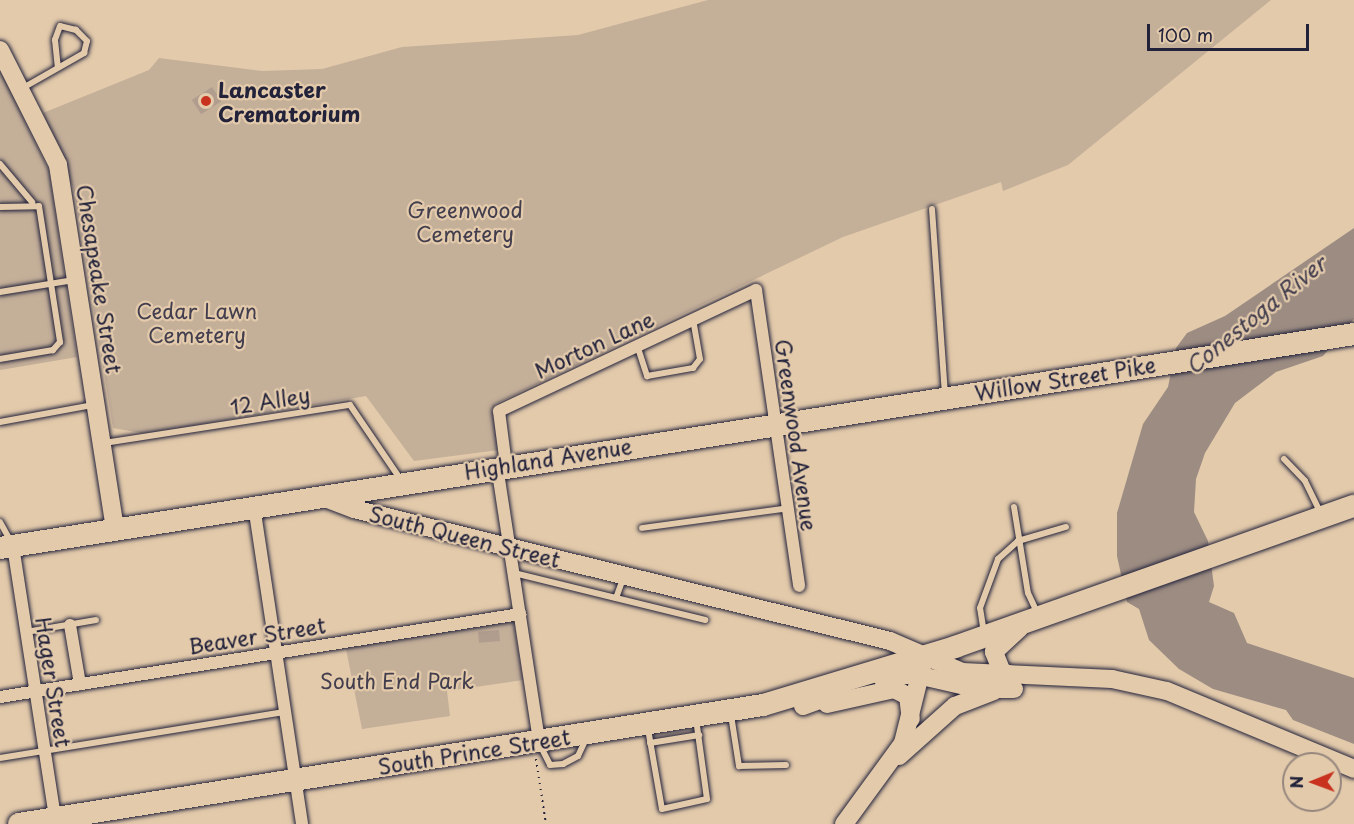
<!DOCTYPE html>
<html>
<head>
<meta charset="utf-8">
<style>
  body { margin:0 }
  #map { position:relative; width:1354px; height:824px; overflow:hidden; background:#e3caab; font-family:"Playpen Sans",sans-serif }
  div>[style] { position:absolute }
  .green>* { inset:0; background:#c4af99 }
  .water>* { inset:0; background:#9c8c82 }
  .building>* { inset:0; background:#b09d8e; transform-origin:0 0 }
  .path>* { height:2px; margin-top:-1px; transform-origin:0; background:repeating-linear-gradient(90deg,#22223b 0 1.5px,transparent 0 6px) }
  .roads { filter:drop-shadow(0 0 2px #22223b) drop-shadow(0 0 2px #22223b) }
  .lane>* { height:6px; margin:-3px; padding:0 3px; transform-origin:3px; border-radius:3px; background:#e3caab }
  .street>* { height:12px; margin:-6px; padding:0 6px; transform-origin:6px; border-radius:6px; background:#e3caab }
  .secondary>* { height:18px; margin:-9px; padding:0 9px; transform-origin:9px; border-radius:9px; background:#e3caab }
  .highway>* { height:22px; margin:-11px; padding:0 11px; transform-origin:11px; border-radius:11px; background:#e3caab }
  .dots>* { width:16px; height:16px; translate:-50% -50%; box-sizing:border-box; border:3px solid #e3caab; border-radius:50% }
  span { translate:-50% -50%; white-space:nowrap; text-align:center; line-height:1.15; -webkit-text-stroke:4.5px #e3caab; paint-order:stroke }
  .poi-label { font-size:21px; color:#22223b; font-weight:700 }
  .left { translate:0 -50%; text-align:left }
  .park-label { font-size:21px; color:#423e4e }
  .street-label { font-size:21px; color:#22223b }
  .water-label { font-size:22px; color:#403c4d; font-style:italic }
  .north { position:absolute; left:1282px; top:752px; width:60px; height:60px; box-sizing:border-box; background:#e3caab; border:2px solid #96877e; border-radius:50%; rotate:269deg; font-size:16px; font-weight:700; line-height:24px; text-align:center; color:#22223b }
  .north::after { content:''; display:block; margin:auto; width:21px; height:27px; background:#c8321e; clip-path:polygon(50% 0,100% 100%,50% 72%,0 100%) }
  .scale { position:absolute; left:1147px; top:24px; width:162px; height:27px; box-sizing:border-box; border:3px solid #22223b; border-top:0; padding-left:8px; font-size:18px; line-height:21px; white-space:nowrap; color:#22223b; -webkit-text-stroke:4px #e3caab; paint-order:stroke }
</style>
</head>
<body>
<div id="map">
  <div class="green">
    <div style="clip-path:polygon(708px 0,1271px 0,1068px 165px,1003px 191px,1001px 182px,843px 237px,495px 404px,499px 450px,414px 461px,366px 396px,147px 434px,113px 428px,74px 190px,43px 113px,149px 70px,159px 58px,262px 71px,322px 69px,402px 47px,578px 35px)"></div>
    <div style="clip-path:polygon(0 70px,49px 171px,77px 357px,0 370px)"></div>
    <div style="clip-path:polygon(513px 618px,523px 680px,447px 691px,450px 716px,362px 729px,345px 644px)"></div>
  </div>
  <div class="water">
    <div style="clip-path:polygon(1354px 228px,1354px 319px,1323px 356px,1276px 372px,1235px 403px,1205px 453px,1196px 479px,1194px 512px,1208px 541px,1214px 586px,1209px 602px,1234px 613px,1247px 643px,1354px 678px,1354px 744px,1293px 720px,1286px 710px,1213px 689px,1179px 669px,1149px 640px,1139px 609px,1127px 602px,1117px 556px,1117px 513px,1143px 424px,1168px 387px,1176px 348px,1187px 333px,1225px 316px)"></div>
  </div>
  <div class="building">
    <div style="left:212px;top:87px;width:17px;height:24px;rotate:57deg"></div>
    <div style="left:499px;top:630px;width:11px;height:21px;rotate:85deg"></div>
  </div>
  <div class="path">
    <div style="left:536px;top:759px;width:66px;rotate:81.3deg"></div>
  </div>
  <div class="roads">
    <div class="lane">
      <div style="left:21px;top:89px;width:73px;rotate:-29.7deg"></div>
      <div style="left:84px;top:53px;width:12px;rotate:-76deg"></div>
      <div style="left:87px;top:41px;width:16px;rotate:-135deg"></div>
      <div style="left:76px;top:30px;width:16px;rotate:-166deg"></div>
      <div style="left:60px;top:26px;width:15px;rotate:110deg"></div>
      <div style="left:55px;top:40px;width:27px;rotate:84deg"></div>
      <div style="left:0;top:164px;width:50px;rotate:49.9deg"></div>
      <div style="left:0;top:207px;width:39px;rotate:-1deg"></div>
      <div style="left:39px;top:206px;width:138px;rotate:81.2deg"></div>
      <div style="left:60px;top:342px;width:11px;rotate:131deg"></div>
      <div style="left:53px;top:350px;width:54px;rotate:170.4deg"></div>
      <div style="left:932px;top:209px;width:184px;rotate:86deg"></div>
      <div style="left:0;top:292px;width:75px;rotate:-9.2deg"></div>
      <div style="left:637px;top:345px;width:33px;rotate:72deg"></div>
      <div style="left:647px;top:376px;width:47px;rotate:-9.9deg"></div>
      <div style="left:693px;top:368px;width:11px;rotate:-52deg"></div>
      <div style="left:700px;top:359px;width:39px;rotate:-100deg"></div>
      <div style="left:0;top:422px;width:95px;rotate:-10.4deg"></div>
      <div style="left:104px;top:443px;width:249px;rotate:-8.8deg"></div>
      <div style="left:350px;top:405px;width:91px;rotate:55.8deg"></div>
      <div style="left:1284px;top:459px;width:30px;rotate:46deg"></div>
      <div style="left:1305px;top:481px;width:37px;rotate:64deg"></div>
      <div style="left:1014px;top:507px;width:87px;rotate:80.8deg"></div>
      <div style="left:1028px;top:593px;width:23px;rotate:65deg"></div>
      <div style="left:0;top:522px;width:23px;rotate:61deg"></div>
      <div style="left:642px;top:528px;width:148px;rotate:-7.7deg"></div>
      <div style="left:514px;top:573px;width:197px;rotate:13.8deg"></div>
      <div style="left:616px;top:598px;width:20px;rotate:-70deg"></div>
      <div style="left:26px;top:632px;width:71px;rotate:-9.7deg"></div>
      <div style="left:984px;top:633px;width:25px;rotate:-99deg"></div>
      <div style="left:980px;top:608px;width:52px;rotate:-69.8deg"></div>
      <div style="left:998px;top:559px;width:27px;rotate:-42deg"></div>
      <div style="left:1018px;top:541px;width:50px;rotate:-16.3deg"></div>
      <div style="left:731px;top:715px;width:52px;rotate:81.1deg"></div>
      <div style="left:739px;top:766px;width:47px;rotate:-1.2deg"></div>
      <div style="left:648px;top:729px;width:81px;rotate:80.1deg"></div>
      <div style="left:662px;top:809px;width:46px;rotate:-12.5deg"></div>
      <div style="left:707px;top:799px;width:81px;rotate:-97.8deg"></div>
      <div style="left:650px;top:743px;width:50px;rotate:-9.3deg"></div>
      <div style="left:540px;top:745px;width:22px;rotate:63deg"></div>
      <div style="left:550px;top:765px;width:13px;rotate:-4deg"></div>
      <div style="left:563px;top:764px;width:17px;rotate:-28deg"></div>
      <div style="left:578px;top:756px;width:21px;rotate:-65deg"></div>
      <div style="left:0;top:758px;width:288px;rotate:-9.2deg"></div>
    </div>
    <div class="street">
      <div style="left:506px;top:465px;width:54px;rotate:-97.4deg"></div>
      <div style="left:499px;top:411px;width:284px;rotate:-25.2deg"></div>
      <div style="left:756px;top:290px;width:299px;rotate:81.7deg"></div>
      <div style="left:497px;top:466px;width:278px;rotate:81.3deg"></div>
      <div style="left:254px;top:506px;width:322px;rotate:81.4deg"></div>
      <div style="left:13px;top:546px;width:280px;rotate:81.2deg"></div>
      <div style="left:70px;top:625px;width:60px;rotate:80.4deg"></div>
      <div style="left:0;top:697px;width:527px;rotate:-9.07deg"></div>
    </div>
    <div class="secondary">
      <div style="left:0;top:50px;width:129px;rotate:63.2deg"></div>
      <div style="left:58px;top:165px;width:367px;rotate:81.1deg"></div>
      <div style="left:320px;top:496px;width:36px;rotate:21deg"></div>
      <div style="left:354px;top:509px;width:552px;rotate:13.83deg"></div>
      <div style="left:890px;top:641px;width:78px;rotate:23.3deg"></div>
      <div style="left:962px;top:672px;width:150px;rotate:2.7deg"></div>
      <div style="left:1112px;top:679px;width:56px;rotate:12.3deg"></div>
      <div style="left:1167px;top:691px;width:203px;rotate:22.6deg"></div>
      <div style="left:1015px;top:676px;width:14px;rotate:-163deg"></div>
      <div style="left:1002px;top:672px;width:22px;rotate:-112deg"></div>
      <div style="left:994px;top:652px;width:35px;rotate:-43deg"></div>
      <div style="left:882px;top:678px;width:31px;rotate:-7deg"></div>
      <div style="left:913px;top:674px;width:67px;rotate:13deg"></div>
      <div style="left:978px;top:689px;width:36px"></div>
      <div style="left:827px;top:704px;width:69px;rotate:-12.6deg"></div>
      <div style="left:894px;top:689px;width:16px;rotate:27deg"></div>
      <div style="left:908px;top:696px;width:23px;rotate:83deg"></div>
      <div style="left:803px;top:706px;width:37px;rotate:-20deg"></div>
      <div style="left:899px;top:756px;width:75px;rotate:-41.8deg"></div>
      <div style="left:955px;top:706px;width:42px;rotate:-21deg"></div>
      <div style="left:844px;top:824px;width:100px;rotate:-53.9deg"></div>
      <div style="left:903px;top:743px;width:82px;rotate:-76deg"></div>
    </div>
    <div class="highway">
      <div style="left:0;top:548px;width:1371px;rotate:-8.98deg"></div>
      <div style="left:19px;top:824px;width:753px;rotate:-9.09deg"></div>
      <div style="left:763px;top:705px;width:201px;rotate:-16.8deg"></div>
      <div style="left:955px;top:647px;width:423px;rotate:-19.5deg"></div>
    </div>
  </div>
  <div class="dots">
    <div style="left:206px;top:101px;background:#c8321e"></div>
  </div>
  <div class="poi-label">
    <span class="left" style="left:218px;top:101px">Lancaster<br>Crematorium</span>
  </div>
  <div class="park-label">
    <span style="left:465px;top:221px">Greenwood<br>Cemetery</span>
    <span style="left:197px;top:322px">Cedar Lawn<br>Cemetery</span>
    <span style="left:397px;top:680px">South End Park</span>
  </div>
  <div class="street-label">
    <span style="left:100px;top:279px;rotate:81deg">Chesapeake Street</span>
    <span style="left:594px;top:344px;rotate:-25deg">Morton Lane</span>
    <span style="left:1065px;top:378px;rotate:-9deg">Willow Street Pike</span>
    <span style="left:270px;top:400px;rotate:-9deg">12 Alley</span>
    <span style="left:797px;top:435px;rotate:82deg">Greenwood Avenue</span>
    <span style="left:548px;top:458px;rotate:-9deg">Highland Avenue</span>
    <span style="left:465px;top:536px;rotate:14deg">South Queen Street</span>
    <span style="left:257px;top:635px;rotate:-9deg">Beaver Street</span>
    <span style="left:54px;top:682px;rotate:81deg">Hager Street</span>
    <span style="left:474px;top:751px;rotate:-9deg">South Prince Street</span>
  </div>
  <div class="water-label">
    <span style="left:1255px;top:314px;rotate:-39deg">Conestoga River</span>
  </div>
  <div class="north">N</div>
  <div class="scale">100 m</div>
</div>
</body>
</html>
